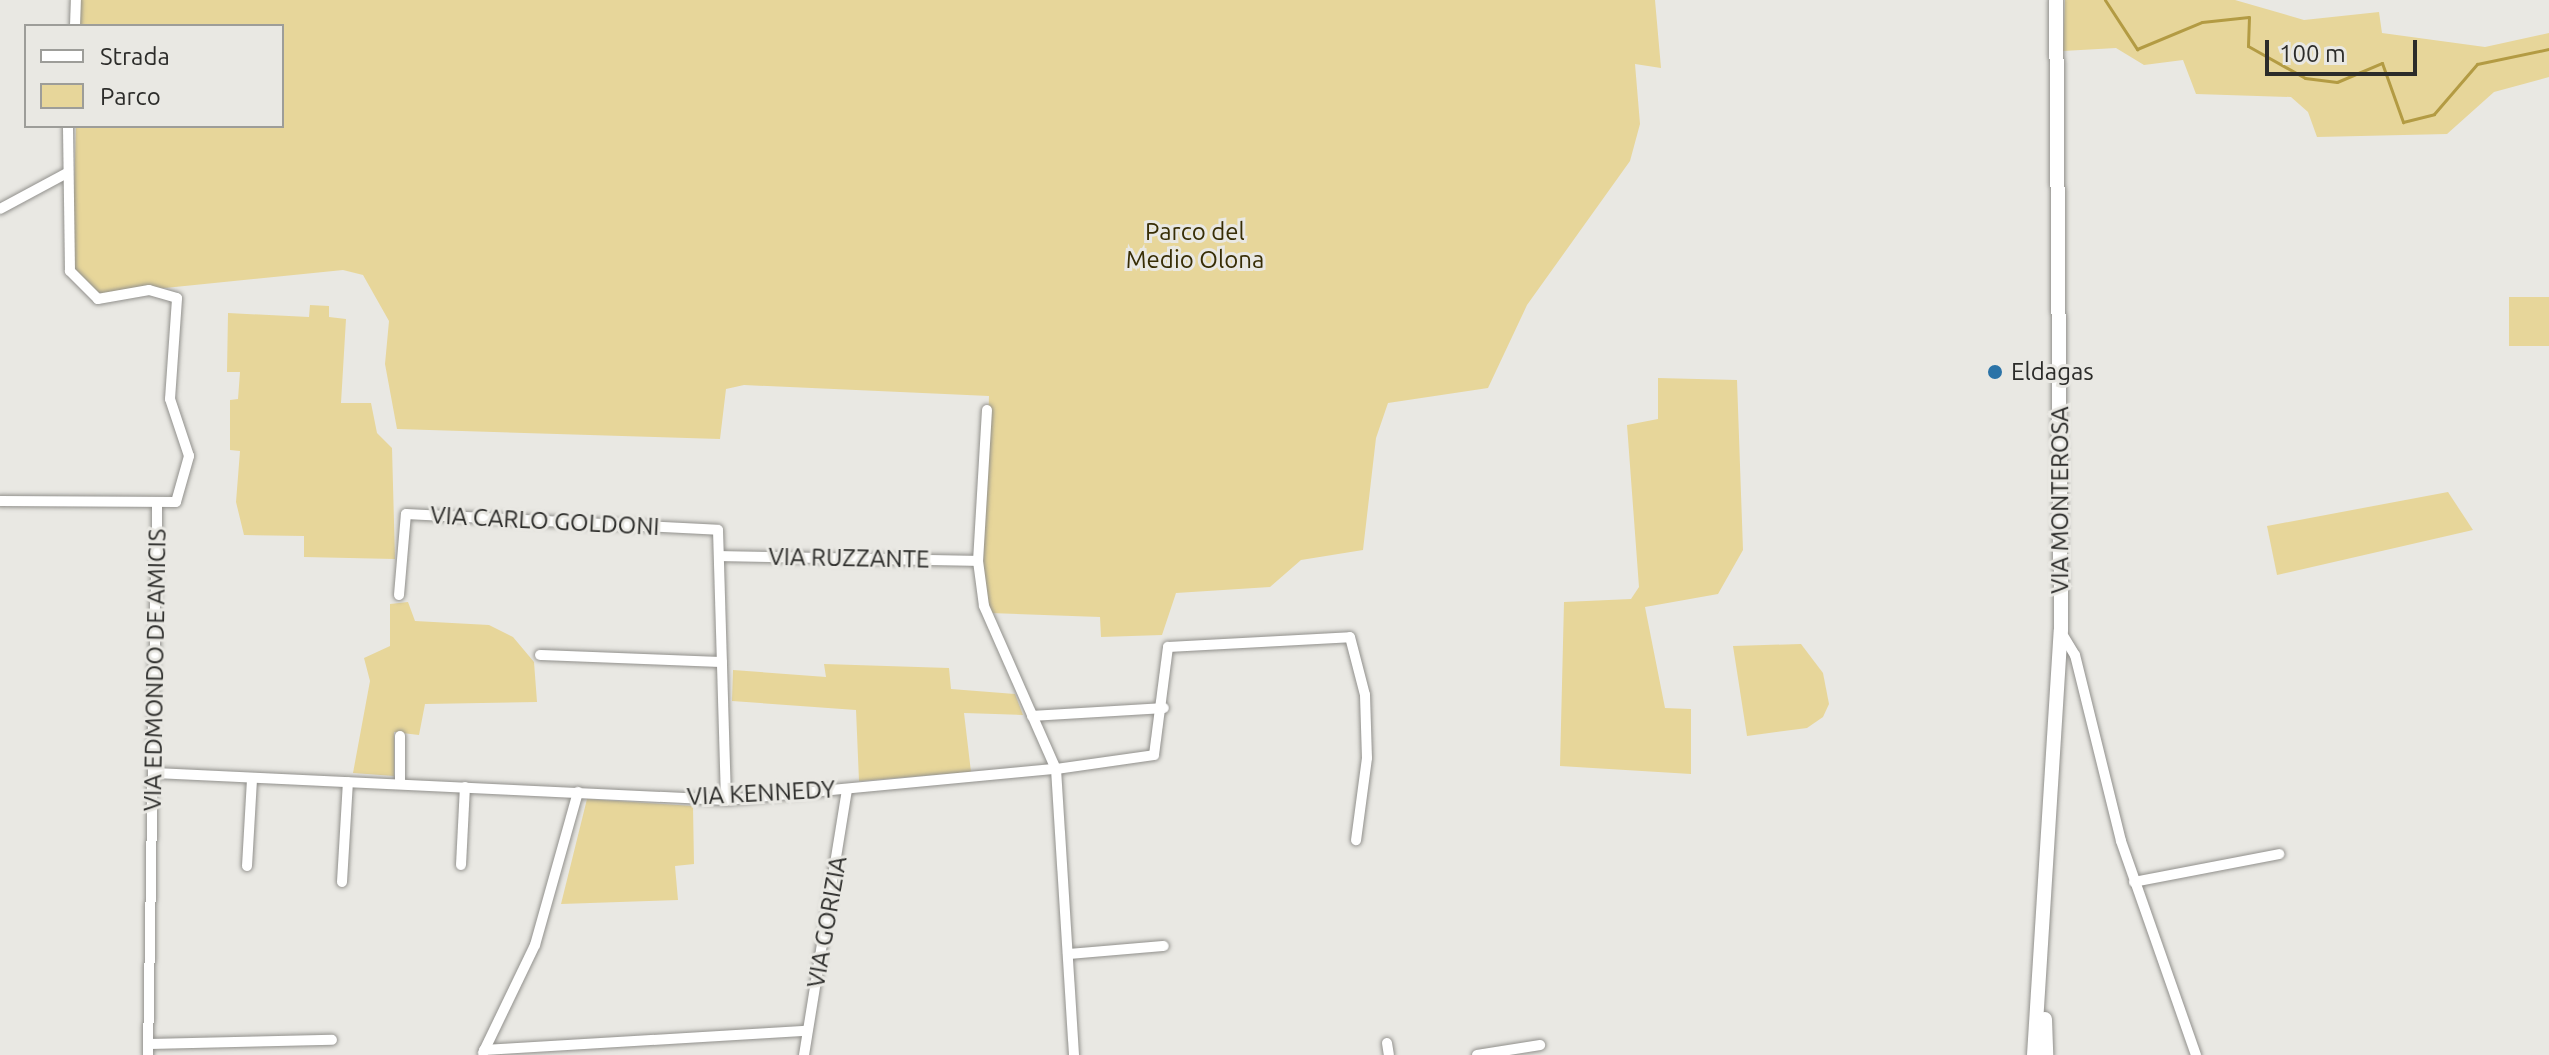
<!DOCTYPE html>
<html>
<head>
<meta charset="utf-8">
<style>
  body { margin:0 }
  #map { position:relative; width:2549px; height:1055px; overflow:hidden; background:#e9e8e3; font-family:Ubuntu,sans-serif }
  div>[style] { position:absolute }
  .green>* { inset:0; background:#e7d69a; transform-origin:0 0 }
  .stream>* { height:3px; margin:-1.5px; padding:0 1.5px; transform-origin:1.5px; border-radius:1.5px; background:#b39b43 }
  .roads { filter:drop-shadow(0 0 2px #91908c) drop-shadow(0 0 2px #91908c) }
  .minor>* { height:10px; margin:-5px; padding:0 5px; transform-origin:5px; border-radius:5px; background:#fff }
  .secondary>* { height:14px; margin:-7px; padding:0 7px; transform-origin:7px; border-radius:7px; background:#fff }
  .dots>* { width:22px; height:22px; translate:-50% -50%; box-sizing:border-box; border:4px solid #e9e8e3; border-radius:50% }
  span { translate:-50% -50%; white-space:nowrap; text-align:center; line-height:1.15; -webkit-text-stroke:6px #e9e8e3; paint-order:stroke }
  .park-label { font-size:24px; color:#372d05 }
  .poi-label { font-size:24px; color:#2c2c2a }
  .left { translate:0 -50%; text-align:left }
  .street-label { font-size:24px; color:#2c2c2a }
  .legend { position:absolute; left:24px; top:24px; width:260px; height:104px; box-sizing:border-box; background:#e9e8e3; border:2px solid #9d9d99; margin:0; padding:10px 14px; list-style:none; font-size:24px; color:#2c2c2a }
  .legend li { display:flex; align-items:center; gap:16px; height:40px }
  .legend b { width:40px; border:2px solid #9d9d99 }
  .scale { position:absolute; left:2265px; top:40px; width:152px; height:36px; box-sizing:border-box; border:4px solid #2c2c2a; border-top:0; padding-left:10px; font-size:24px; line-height:28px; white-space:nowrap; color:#2c2c2a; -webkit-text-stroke:6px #e9e8e3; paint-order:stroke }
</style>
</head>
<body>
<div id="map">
  <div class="green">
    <div style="clip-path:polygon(80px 0,1655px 0,1661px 68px,1635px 64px,1640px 124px,1630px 161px,1527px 305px,1488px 388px,1388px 403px,1376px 438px,1363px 550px,1301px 560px,1270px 587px,1176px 593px,1162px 635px,1101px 637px,1100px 617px,990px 613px,983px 567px,989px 396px,744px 385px,726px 389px,720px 439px,397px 429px,385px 364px,389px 321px,363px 275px,343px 270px,96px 295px,83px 290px,72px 262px,76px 126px,282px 126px,282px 26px,78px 26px)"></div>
    <div style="clip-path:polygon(2065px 0,2235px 0,2304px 20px,2379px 12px,2382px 33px,2485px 47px,2549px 33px,2549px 77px,2494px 92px,2447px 134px,2317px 137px,2308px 112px,2291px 97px,2196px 94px,2183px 60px,2144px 65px,2116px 48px,2063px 51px)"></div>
    <div style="left:2549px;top:297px;width:49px;height:40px;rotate:90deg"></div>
    <div style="clip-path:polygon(310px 305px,329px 306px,329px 317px,346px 319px,341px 403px,371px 403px,377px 433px,392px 448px,395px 559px,304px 557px,304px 536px,244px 535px,236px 502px,240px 451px,230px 450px,230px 400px,238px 399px,240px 372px,227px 372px,228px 313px,309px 317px)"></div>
    <div style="clip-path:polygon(1658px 378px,1737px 380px,1743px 550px,1718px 594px,1645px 607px,1665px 708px,1691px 709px,1691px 774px,1560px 766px,1564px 602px,1631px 599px,1639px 587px,1627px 425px,1658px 419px)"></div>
    <div style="clip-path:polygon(2448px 492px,2473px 530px,2277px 575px,2267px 526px)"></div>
    <div style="clip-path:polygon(408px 602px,415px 621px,489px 625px,513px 637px,534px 662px,537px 702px,425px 704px,419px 735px,394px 732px,394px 776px,353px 773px,370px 681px,364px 658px,390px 646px,390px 604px)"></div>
    <div style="clip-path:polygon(1801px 644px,1823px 673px,1829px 704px,1823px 717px,1807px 728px,1747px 736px,1733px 646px)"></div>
    <div style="clip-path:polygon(824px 664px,949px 668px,951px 689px,1015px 694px,1023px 715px,964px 713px,971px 772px,859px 781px,856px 710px,732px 701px,733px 670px,826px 677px)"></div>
    <div style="clip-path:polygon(587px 799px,693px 806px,694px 864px,675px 866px,678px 900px,561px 904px)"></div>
  </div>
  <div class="stream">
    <div style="left:2105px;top:0;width:59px;rotate:56.9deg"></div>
    <div style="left:2137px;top:49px;width:70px;rotate:-22.6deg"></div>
    <div style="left:2202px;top:22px;width:47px;rotate:-6.1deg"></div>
    <div style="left:2249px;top:17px;width:29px;rotate:92deg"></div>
    <div style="left:2248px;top:46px;width:65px;rotate:29.3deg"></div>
    <div style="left:2305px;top:78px;width:32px;rotate:7deg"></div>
    <div style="left:2337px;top:82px;width:49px;rotate:-22.9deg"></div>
    <div style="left:2382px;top:63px;width:63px;rotate:70.4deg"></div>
    <div style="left:2403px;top:122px;width:32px;rotate:-14deg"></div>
    <div style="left:2434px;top:114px;width:66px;rotate:-49.3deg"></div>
    <div style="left:2477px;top:64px;width:74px;rotate:-11.8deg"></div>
  </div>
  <div class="roads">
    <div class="minor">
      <div style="left:75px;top:26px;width:26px;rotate:-88deg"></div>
      <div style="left:0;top:209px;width:74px;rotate:-28.3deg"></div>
      <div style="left:987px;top:410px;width:151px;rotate:93.4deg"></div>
      <div style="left:978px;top:561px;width:45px;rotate:82.4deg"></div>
      <div style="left:984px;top:606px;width:178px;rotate:66.2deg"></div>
      <div style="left:1056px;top:769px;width:287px;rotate:86.4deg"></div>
      <div style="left:0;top:501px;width:176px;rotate:0.3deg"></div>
      <div style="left:176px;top:502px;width:48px;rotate:-74.2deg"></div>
      <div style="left:189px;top:456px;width:60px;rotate:-108.4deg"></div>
      <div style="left:170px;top:399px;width:101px;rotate:-86deg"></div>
      <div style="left:177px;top:298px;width:29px;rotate:-164deg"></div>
      <div style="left:149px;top:290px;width:52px;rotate:170deg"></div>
      <div style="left:98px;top:299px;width:40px;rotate:-135deg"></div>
      <div style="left:70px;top:271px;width:145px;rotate:-90.8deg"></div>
      <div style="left:721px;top:556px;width:257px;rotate:1.1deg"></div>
      <div style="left:399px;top:595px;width:81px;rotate:-85.1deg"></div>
      <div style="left:406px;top:514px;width:312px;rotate:2.9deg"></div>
      <div style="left:718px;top:530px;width:270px;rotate:88.3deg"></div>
      <div style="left:2061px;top:632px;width:27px;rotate:59deg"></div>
      <div style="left:2075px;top:655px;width:192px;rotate:76.1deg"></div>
      <div style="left:2121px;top:841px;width:227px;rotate:70.7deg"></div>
      <div style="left:540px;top:655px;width:182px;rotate:2.2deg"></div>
      <div style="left:1032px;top:716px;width:132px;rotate:-3.5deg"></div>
      <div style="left:400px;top:736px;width:48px;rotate:90deg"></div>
      <div style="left:155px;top:773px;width:572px;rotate:2.71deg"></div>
      <div style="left:726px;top:800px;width:331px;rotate:-5.4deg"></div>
      <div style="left:1056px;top:769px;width:99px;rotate:-8.1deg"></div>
      <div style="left:1154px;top:755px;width:109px;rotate:-82.6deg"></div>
      <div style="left:1168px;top:647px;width:182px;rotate:-3.1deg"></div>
      <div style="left:1350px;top:637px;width:60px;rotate:75.5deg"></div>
      <div style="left:1365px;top:695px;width:63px;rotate:88.2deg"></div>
      <div style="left:1367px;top:758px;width:83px;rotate:97.6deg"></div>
      <div style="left:461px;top:865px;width:78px;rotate:-87.1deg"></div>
      <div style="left:247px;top:866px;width:86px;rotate:-86.7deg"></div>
      <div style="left:342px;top:882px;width:100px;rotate:-86.6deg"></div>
      <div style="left:2134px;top:882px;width:148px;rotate:-10.9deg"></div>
      <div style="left:1068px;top:954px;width:96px;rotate:-4.8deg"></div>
      <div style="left:1387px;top:1043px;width:12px;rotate:81deg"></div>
      <div style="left:149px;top:1044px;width:183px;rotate:-1.3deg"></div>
      <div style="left:484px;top:1050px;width:323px;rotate:-3.4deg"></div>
      <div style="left:483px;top:1053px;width:120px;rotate:-64.3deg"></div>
      <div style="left:535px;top:945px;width:159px;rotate:-74.3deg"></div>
      <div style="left:148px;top:1055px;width:550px;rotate:-89.06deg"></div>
      <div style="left:804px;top:1055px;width:269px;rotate:-80.8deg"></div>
      <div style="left:1477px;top:1055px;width:64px;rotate:-9deg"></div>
    </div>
    <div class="secondary">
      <div style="left:2045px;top:1019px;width:36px;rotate:88deg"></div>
      <div style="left:2034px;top:1055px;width:425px;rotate:-86.4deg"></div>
      <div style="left:2061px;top:631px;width:631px;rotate:-90.45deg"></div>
    </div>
  </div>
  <div class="dots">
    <div style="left:1995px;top:372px;background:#2b73a7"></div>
  </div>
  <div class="park-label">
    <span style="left:1195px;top:246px">Parco del<br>Medio Olona</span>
  </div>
  <div class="poi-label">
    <span class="left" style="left:2011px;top:372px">Eldagas</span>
  </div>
  <div class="street-label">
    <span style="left:2060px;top:500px;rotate:-90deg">VIA MONTEROSA</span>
    <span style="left:545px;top:521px;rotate:3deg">VIA CARLO GOLDONI</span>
    <span style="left:849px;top:558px;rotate:1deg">VIA RUZZANTE</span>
    <span style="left:155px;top:670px;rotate:-89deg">VIA EDMONDO DE AMICIS</span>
    <span style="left:761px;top:793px;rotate:-3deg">VIA KENNEDY</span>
    <span style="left:827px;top:922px;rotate:-80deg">VIA GORIZIA</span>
  </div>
  <ul class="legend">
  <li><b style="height:10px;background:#fff"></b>Strada</li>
  <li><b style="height:22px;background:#e7d69a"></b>Parco</li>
  </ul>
  <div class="scale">100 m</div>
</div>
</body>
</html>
